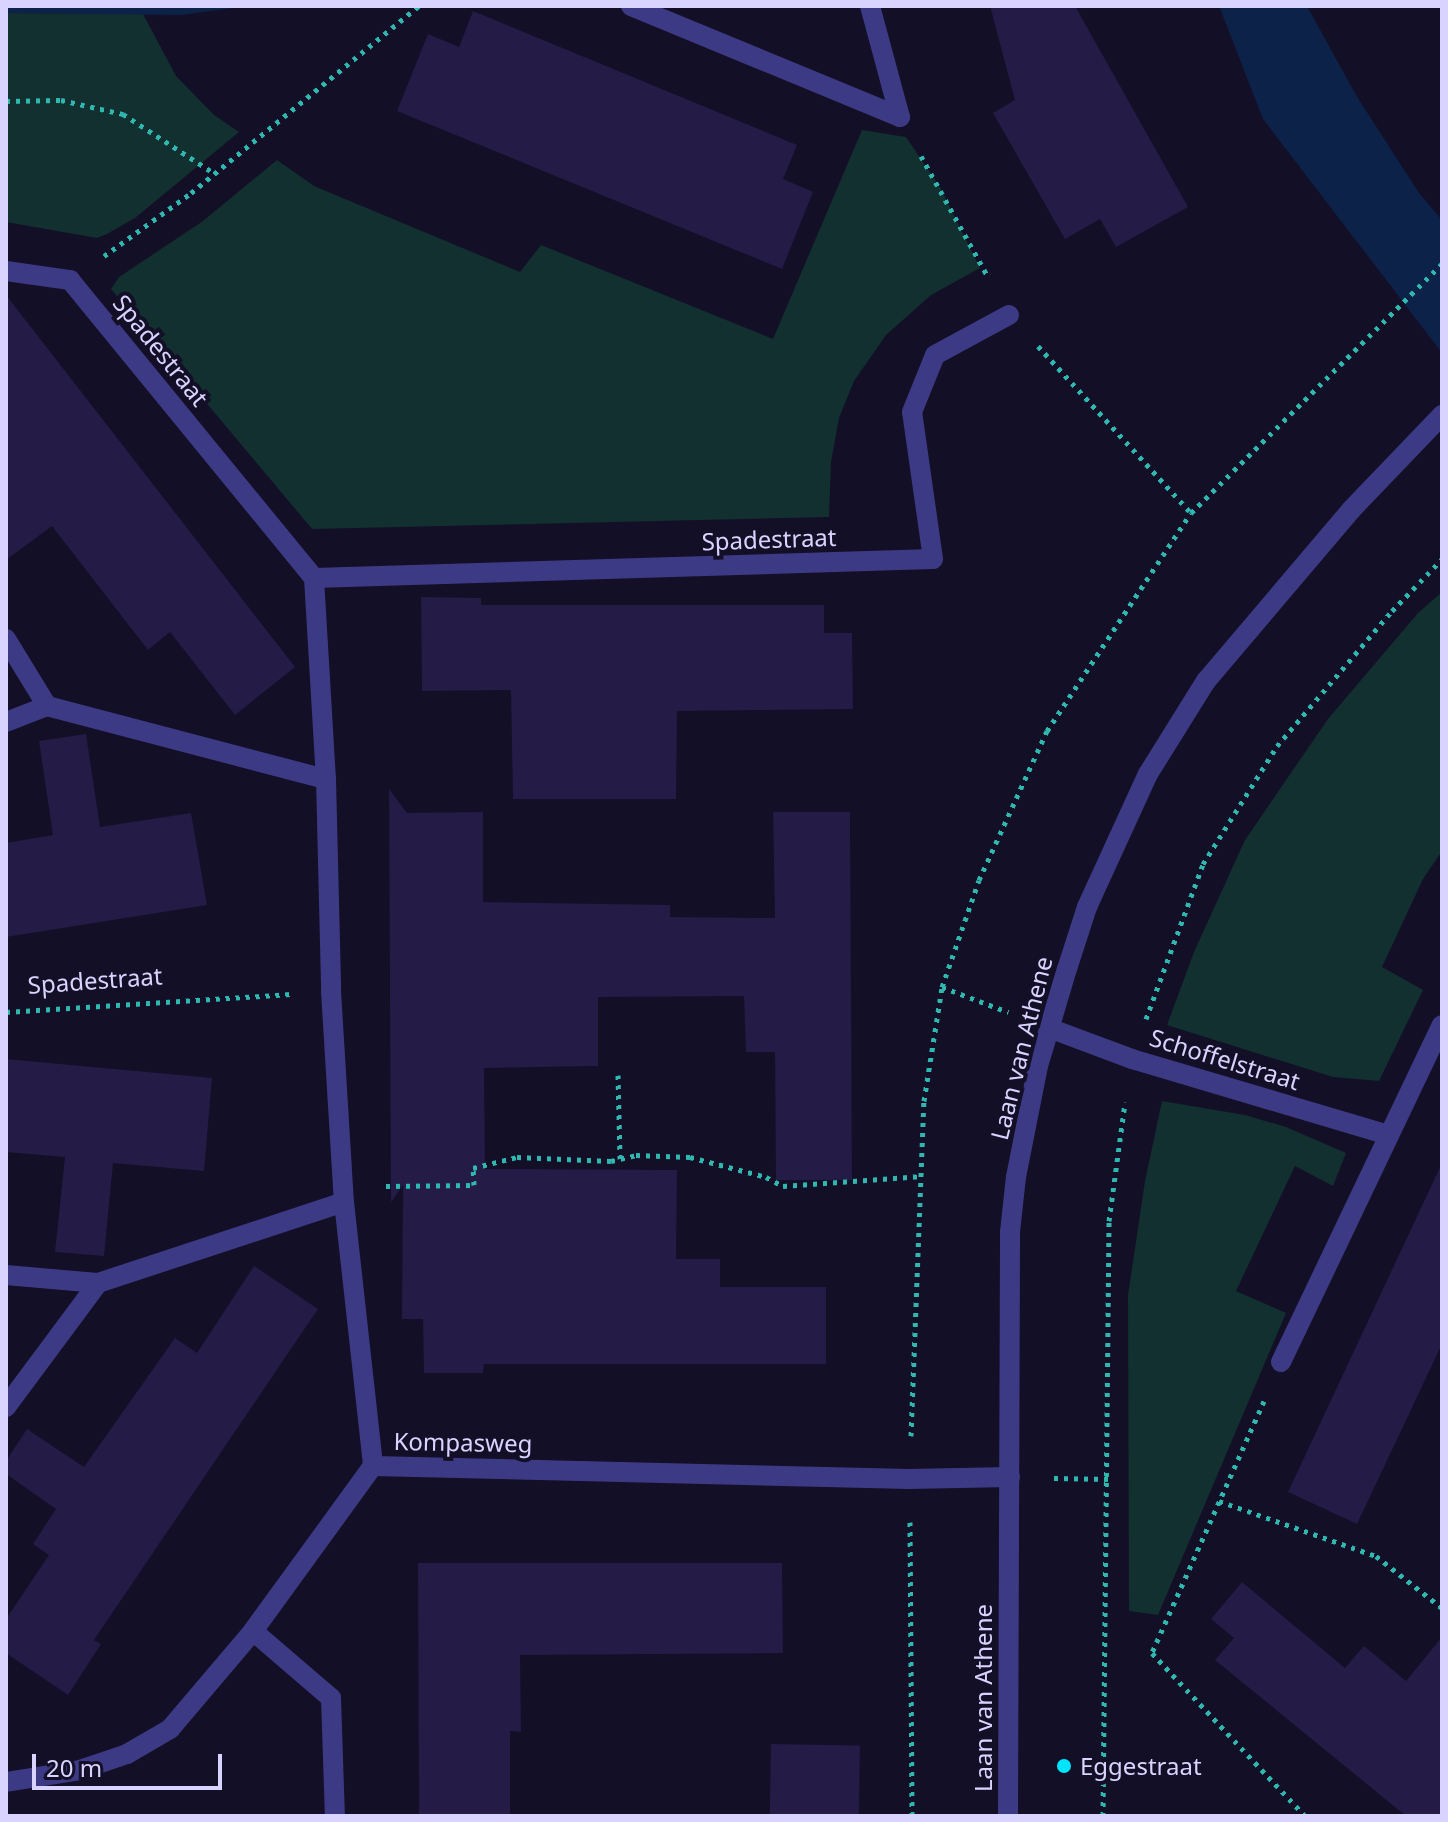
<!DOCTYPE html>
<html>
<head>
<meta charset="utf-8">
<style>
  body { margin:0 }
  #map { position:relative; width:1448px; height:1822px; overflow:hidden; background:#130f26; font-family:"Noto Sans",sans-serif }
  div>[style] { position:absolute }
  .green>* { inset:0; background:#12302f }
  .water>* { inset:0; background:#0c2248 }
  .building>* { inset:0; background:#241b47; transform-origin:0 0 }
  .path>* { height:5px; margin-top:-2.5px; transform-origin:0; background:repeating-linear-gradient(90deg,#2fb8b0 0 4px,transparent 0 10px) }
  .minor>* { height:20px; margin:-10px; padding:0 10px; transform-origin:10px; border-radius:10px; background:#3d3a85 }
  .tertiary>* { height:20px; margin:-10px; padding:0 10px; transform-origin:10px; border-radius:10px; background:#3d3a85 }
  .dots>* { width:22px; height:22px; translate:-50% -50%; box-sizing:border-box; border:4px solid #130f26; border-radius:50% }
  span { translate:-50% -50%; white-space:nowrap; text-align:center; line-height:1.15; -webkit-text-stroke:8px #130f26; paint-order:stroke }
  .street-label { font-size:24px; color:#d9d4ff }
  .poi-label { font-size:24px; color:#d9d4ff }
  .left { translate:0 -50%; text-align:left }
  .frame { position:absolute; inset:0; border:8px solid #d9d4ff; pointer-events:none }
  .scale { position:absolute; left:32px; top:1754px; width:190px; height:36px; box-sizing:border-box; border:4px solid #d9d4ff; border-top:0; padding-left:10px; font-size:24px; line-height:28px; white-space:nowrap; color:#d9d4ff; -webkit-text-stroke:6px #130f26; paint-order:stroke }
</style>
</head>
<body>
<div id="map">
  <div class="green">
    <div style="clip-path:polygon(6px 13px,143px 14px,176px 76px,214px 115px,239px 132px,135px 218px,107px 234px,97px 238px,6px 222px)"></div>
    <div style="clip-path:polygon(862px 130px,906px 137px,940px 187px,980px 268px,931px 295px,886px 335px,854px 381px,839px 418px,831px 462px,829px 517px,312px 529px,111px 289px,119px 277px,203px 221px,277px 160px,314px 186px,520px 272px,541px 245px,773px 339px)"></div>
    <div style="clip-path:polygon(1442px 592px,1442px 851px,1423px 879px,1382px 967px,1423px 990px,1379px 1081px,1333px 1077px,1167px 1025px,1194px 952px,1245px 840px,1328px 719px,1418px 613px)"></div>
    <div style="clip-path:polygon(1162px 1101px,1245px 1115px,1286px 1127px,1346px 1153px,1333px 1186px,1295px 1166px,1236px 1291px,1286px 1313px,1158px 1615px,1129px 1611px,1128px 1295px,1145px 1181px)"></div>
  </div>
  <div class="water">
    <div style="clip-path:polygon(6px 6px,248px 6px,181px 15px,6px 13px)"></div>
    <div style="clip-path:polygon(1219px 6px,1307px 6px,1356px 95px,1419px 193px,1442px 220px,1442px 353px,1263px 119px)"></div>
  </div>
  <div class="building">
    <div style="clip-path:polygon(990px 6px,1075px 6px,1188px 207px,1116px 247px,1100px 219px,1065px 239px,993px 113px,1015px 100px)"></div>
    <div style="clip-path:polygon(473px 11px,797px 145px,783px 179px,813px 192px,782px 269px,397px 111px,428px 34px,459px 47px)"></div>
    <div style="clip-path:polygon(6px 295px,295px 667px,235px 715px,170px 632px,148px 650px,52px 526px,6px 560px)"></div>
    <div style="clip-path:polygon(421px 597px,481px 598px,481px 605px,824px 605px,824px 633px,852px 633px,853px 709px,677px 711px,676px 799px,513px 799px,511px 690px,422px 691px)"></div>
    <div style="clip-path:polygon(86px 734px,100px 827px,191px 813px,207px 905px,6px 937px,6px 843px,53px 835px,39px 741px)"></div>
    <div style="clip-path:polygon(389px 789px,407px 813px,483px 812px,483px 902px,670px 905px,670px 917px,775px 918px,773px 812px,850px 812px,852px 1180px,776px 1180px,775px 1052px,746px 1052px,744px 996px,598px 997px,598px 1066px,484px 1068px,485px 1169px,677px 1170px,676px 1259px,720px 1259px,720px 1287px,826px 1287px,826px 1364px,484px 1364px,483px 1373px,424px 1373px,423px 1319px,402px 1319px,403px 1185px,391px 1202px)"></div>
    <div style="clip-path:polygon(6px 1059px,212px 1078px,204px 1171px,113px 1163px,104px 1256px,55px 1252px,65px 1157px,6px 1152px)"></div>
    <div style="clip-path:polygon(1442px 1163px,1442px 1344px,1357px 1524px,1288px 1492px)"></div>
    <div style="clip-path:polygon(254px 1266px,318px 1309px,94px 1640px,101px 1644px,68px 1695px,6px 1653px,6px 1619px,49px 1555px,33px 1544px,56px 1509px,6px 1474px,6px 1461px,27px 1429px,84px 1467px,175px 1338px,197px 1353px)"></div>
    <div style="clip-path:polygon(418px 1563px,782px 1563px,783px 1653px,520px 1655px,521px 1732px,510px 1731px,510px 1816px,419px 1816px)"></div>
    <div style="clip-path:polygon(1242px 1582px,1345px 1668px,1364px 1646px,1406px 1681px,1442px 1637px,1442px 1816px,1406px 1816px,1215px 1660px,1234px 1638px,1211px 1619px)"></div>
    <div style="left:771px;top:1744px;width:89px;height:72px;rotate:1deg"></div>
  </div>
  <div class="path">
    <div style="left:6px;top:101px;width:55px;rotate:-1deg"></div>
    <div style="left:61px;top:100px;width:64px;rotate:12.7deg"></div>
    <div style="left:123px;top:114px;width:108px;rotate:33deg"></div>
    <div style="left:921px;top:156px;width:138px;rotate:61deg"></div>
    <div style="left:104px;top:256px;width:107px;rotate:-35.9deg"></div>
    <div style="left:191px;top:193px;width:295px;rotate:-39.4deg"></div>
    <div style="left:1038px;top:346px;width:226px;rotate:47.5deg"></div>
    <div style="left:942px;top:987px;width:71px;rotate:20.7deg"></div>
    <div style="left:6px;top:1012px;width:285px;rotate:-3.6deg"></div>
    <div style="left:1146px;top:1019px;width:165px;rotate:-69.8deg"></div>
    <div style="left:1203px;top:864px;width:139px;rotate:-57.9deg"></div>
    <div style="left:1277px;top:746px;width:177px;rotate:-49.6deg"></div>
    <div style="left:1392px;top:611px;width:72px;rotate:-46.1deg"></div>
    <div style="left:618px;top:1075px;width:84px;rotate:88.6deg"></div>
    <div style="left:386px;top:1186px;width:88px;rotate:-0.7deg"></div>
    <div style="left:474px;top:1185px;width:17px;rotate:-93deg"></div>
    <div style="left:473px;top:1168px;width:45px;rotate:-14deg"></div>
    <div style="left:517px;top:1157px;width:94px;rotate:2.4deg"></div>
    <div style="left:611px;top:1161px;width:26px;rotate:-13deg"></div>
    <div style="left:636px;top:1155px;width:54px;rotate:2.1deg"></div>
    <div style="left:690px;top:1157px;width:79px;rotate:14.7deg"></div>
    <div style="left:766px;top:1177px;width:19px;rotate:28deg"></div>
    <div style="left:783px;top:1186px;width:140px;rotate:-4.1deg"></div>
    <div style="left:1264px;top:1401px;width:276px;rotate:114deg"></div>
    <div style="left:1152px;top:1653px;width:224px;rotate:46.8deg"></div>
    <div style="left:911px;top:1436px;width:335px;rotate:-87.8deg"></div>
    <div style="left:924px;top:1101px;width:115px;rotate:-81deg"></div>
    <div style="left:942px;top:987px;width:113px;rotate:-70.9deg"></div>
    <div style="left:979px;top:880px;width:164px;rotate:-65.5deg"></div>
    <div style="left:1047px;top:731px;width:261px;rotate:-56.6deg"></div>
    <div style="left:1191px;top:513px;width:354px;rotate:-44.8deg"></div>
    <div style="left:1054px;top:1478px;width:55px;rotate:1deg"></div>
    <div style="left:1219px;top:1501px;width:166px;rotate:19.3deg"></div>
    <div style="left:1376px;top:1556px;width:84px;rotate:38.2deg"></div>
    <div style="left:910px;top:1522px;width:294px;rotate:89.6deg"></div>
    <div style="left:1103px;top:1816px;width:595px;rotate:-89.42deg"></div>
    <div style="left:1109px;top:1221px;width:120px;rotate:-82.3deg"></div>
  </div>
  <div class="minor">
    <div style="left:631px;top:6px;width:291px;rotate:22.4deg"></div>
    <div style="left:870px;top:6px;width:115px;rotate:74.9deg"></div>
    <div style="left:6px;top:271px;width:65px;rotate:8deg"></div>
    <div style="left:70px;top:280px;width:385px;rotate:50.7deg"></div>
    <div style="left:314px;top:578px;width:201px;rotate:86.6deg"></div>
    <div style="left:326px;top:779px;width:212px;rotate:88.6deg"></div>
    <div style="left:331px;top:991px;width:211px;rotate:86.5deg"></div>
    <div style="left:344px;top:1202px;width:266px;rotate:83.7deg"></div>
    <div style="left:314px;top:578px;width:619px;rotate:-1.76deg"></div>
    <div style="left:933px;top:559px;width:148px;rotate:-98.1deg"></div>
    <div style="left:912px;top:412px;width:61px;rotate:-68deg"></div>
    <div style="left:935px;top:355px;width:84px;rotate:-28.4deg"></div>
    <div style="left:6px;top:639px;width:79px;rotate:58.5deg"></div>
    <div style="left:6px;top:722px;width:44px;rotate:-21.3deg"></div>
    <div style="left:47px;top:706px;width:288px;rotate:14.7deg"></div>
    <div style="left:1049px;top:1028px;width:89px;rotate:20.5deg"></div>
    <div style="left:1132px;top:1059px;width:268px;rotate:16.5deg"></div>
    <div style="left:6px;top:1275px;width:92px;rotate:5deg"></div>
    <div style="left:98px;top:1283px;width:259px;rotate:-18.2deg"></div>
    <div style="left:1281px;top:1362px;width:373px;rotate:-64.5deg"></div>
    <div style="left:6px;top:1407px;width:154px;rotate:-53.4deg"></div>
    <div style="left:253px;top:1631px;width:103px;rotate:40.7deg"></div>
    <div style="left:331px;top:1698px;width:118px;rotate:88.1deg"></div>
    <div style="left:6px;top:1782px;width:75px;rotate:-9.2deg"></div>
    <div style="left:80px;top:1770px;width:50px;rotate:-18.8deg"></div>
    <div style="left:127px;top:1754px;width:50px;rotate:-30.2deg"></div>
    <div style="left:170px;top:1729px;width:128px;rotate:-49.7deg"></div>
    <div style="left:253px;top:1631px;width:204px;rotate:-54deg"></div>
    <div style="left:373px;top:1466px;width:536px;rotate:1.39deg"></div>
    <div style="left:909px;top:1479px;width:101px;rotate:-1.1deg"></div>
  </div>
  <div class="tertiary">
    <div style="left:1008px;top:1816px;width:584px;rotate:-89.8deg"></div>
    <div style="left:1010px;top:1232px;width:55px;rotate:-83.8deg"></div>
    <div style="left:1016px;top:1177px;width:113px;rotate:-78.8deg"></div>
    <div style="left:1038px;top:1066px;width:101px;rotate:-73.4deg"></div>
    <div style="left:1067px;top:969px;width:65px;rotate:-72.1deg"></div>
    <div style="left:1087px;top:907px;width:146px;rotate:-65.4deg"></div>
    <div style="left:1148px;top:774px;width:110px;rotate:-58.1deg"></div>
    <div style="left:1206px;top:681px;width:224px;rotate:-49.7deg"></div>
    <div style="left:1351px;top:510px;width:132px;rotate:-46.2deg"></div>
  </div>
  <div class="dots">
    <div style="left:1064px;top:1766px;background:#00e5ff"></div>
  </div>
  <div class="street-label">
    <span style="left:161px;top:350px;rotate:51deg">Spadestraat</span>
    <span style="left:769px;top:539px;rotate:-2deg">Spadestraat</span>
    <span style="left:95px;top:980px;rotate:-4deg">Spadestraat</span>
    <span style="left:1021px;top:1048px;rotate:-76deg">Laan van Athene</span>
    <span style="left:1225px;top:1059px;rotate:17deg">Schoffelstraat</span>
    <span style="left:463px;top:1442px;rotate:1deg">Kompasweg</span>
    <span style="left:983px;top:1698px;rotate:-90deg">Laan van Athene</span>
  </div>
  <div class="poi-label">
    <span class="left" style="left:1080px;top:1766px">Eggestraat</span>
  </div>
  <div class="frame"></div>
  <div class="scale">20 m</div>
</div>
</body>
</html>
